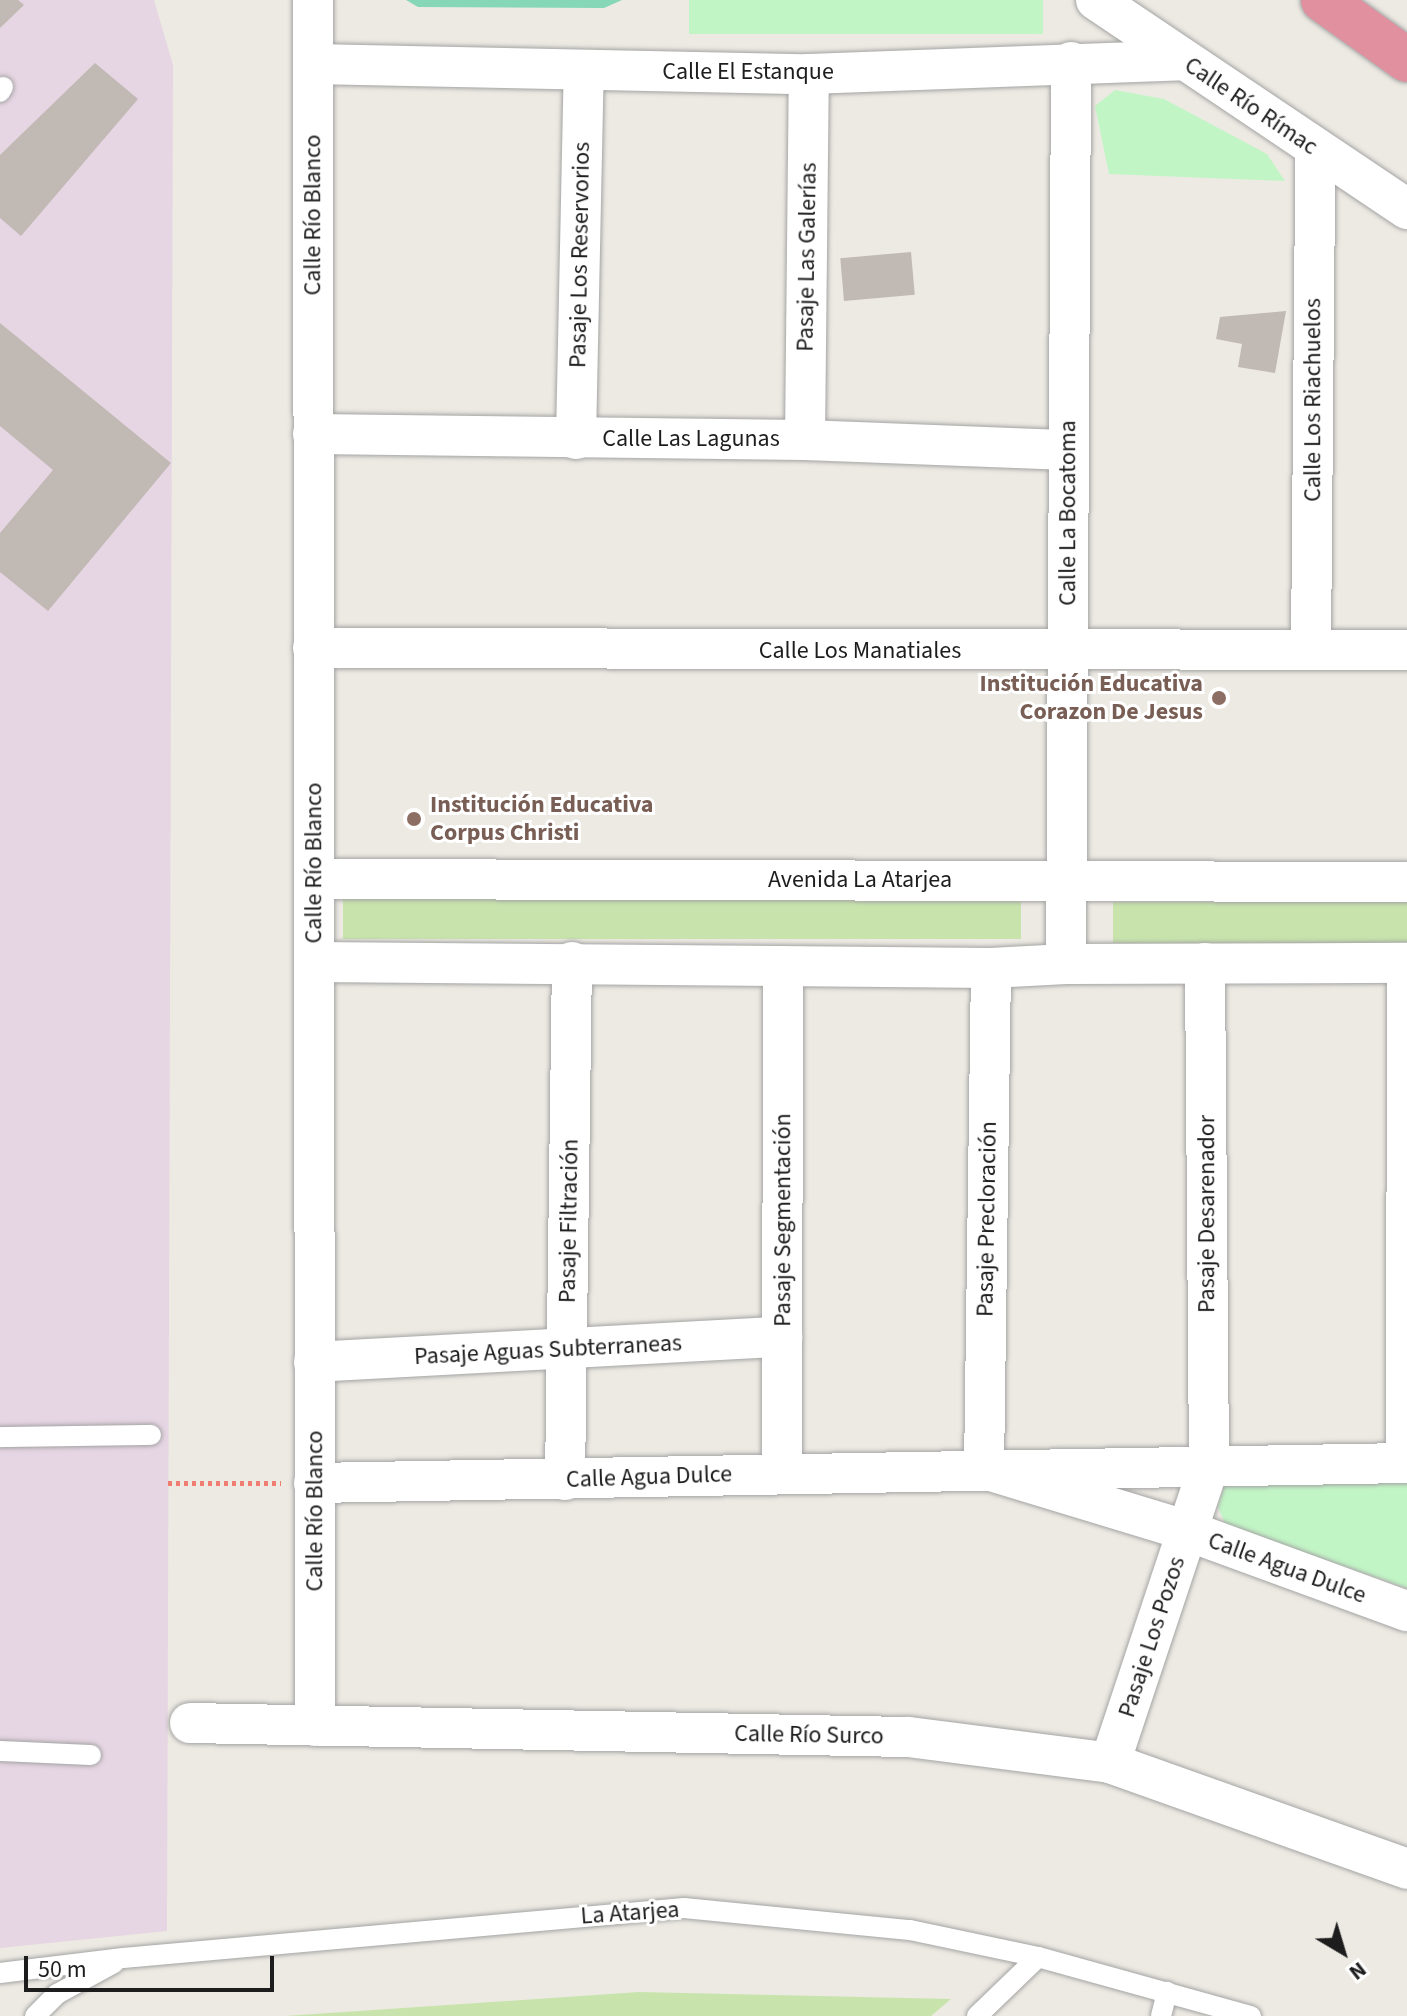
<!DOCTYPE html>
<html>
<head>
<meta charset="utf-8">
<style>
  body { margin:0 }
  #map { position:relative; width:1407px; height:2016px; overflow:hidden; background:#edeae3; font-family:"Source Sans 3",sans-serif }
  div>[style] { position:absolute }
  .industrial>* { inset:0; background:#e6d5e3 }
  .grass>* { inset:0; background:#c8e4ac; transform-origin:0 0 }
  .park>* { inset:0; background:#c2f5c6; transform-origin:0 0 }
  .pitch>* { inset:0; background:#86d7b7 }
  .building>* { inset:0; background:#c1b9b3; transform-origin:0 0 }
  .path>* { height:5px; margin-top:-2.5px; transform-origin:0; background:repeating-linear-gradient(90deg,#ef7e72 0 4px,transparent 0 8px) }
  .roads { filter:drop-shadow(0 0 2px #a4a4a4) drop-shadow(0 0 2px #a4a4a4) }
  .lane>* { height:20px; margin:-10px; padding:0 10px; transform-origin:10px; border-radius:10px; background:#fff }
  .street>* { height:40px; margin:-20px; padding:0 20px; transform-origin:20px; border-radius:20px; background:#fff }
  .highway>* { height:44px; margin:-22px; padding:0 22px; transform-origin:22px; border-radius:22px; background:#e0909f }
  .dots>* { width:22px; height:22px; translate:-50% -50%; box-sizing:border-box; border:4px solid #fff; border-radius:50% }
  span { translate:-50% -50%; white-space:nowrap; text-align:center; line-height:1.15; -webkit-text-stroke:6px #fff; paint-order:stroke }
  .street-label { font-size:24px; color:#1d1d1d }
  .education-label { font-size:24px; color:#785e54; font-weight:700 }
  .right { translate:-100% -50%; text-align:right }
  .left { translate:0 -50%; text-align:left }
  .north { position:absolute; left:1303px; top:1912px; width:80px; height:80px; -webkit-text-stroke:6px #fff; paint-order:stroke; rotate:142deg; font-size:22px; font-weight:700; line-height:32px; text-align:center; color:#1d1d1d }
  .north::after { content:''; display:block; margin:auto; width:28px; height:36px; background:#1d1d1d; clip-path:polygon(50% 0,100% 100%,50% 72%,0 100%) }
  .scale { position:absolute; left:24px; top:1956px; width:250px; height:36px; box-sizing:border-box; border:4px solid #1d1d1d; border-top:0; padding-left:10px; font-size:24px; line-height:28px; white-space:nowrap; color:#1d1d1d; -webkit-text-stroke:6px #fff; paint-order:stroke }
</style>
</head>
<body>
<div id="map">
  <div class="industrial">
    <div style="clip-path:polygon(0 0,154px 0,173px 65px,167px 1931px,0 1948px)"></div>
  </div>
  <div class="grass">
    <div style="left:343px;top:895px;width:678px;height:44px"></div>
    <div style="left:1407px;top:902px;width:41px;height:294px;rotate:90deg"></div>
    <div style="clip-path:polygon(639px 1992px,951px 1999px,931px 2016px,285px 2016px)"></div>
  </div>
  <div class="park">
    <div style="left:689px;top:0;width:354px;height:34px"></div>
    <div style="clip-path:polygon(1115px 90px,1164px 99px,1267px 154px,1285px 181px,1109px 174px,1095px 106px)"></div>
    <div style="clip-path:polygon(1407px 1477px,1407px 1588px,1226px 1526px,1218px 1507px,1226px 1479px)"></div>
  </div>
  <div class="pitch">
    <div style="clip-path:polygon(406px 0,622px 0,604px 8px,418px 7px)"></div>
  </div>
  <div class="building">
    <div style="clip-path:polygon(0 0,18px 0,24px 5px,0 28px)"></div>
    <div style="clip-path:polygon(95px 63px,138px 99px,21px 236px,0 218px,0 155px)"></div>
    <div style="left:911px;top:252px;width:43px;height:71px;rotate:85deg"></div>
    <div style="clip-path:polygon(1286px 311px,1275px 373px,1238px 367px,1242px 344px,1216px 339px,1220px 317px)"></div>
    <div style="clip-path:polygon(0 323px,171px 463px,48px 611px,0 572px,0 533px,53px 470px,0 426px)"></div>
  </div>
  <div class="path">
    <div style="left:168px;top:1483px;width:113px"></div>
  </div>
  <div class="roads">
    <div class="lane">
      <div style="left:0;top:92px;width:6px;rotate:-59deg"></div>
      <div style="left:0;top:1437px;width:151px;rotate:-0.8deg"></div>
      <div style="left:0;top:1751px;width:91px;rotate:2.5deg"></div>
      <div style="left:0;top:1973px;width:124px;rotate:-7deg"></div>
      <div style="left:123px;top:1958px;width:563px;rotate:-5.09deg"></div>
      <div style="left:684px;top:1908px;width:227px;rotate:5.6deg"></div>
      <div style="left:910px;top:1930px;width:131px;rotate:11.9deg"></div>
      <div style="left:1038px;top:1957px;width:221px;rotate:15.5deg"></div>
      <div style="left:35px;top:2016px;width:31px;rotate:-45deg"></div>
      <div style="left:57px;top:1994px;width:65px;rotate:-28.5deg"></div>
      <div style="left:977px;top:2016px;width:85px;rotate:-44deg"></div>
      <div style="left:1161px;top:2016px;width:25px;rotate:-76deg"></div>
    </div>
    <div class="street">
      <div style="left:313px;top:0;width:1726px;rotate:89.93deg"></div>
      <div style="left:1096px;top:0;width:375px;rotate:33.9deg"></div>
      <div style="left:313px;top:64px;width:496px;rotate:1.2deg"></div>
      <div style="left:809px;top:74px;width:374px;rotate:-2.1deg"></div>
      <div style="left:313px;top:434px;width:492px;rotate:0.7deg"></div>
      <div style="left:805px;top:440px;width:264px;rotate:2.2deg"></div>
      <div style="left:576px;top:439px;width:369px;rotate:-88.8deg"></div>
      <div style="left:805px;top:440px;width:366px;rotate:-89.4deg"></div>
      <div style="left:313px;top:648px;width:1094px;rotate:0.1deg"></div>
      <div style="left:1311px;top:649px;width:498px;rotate:-89.5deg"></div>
      <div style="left:314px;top:879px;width:1093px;rotate:0.16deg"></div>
      <div style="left:314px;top:962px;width:677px;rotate:0.51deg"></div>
      <div style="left:991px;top:968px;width:75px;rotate:-3.1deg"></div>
      <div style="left:1066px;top:964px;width:341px;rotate:-0.2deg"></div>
      <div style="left:1066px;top:964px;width:902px;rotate:-89.68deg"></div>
      <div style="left:991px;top:968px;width:501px;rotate:90.8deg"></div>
      <div style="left:984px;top:1469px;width:213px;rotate:16.9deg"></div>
      <div style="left:1188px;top:1531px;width:233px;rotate:20.1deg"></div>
      <div style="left:314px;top:1362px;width:469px;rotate:-3.1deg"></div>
      <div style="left:1406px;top:1463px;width:500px;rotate:-89.89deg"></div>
      <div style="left:782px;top:1474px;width:508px;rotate:-89.89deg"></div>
      <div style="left:565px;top:1480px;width:518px;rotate:-89.23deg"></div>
      <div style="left:314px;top:1483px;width:1093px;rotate:-1.05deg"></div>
      <div style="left:190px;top:1723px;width:718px;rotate:1.12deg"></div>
      <div style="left:908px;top:1737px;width:204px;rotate:7.3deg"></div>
      <div style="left:1110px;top:1763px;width:315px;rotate:19.6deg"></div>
      <div style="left:1110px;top:1763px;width:314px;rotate:-71.6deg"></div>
      <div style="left:1209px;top:1465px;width:502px;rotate:-90.46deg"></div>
    </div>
    <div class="highway">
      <div style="left:1323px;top:0;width:103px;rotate:35.5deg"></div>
    </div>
  </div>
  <div class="dots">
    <div style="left:1219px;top:698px;background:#8d6e63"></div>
    <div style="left:414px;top:819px;background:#8d6e63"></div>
  </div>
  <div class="street-label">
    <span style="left:748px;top:72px">Calle El Estanque</span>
    <span style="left:1251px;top:106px;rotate:34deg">Calle Río Rímac</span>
    <span style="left:313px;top:215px;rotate:-90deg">Calle Río Blanco</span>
    <span style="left:580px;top:255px;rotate:-89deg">Pasaje Los Reservorios</span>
    <span style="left:807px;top:257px;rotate:-89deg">Pasaje Las Galerías</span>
    <span style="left:1313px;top:400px;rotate:-90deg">Calle Los Riachuelos</span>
    <span style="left:691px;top:439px">Calle Las Lagunas</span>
    <span style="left:1068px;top:513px;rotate:-90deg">Calle La Bocatoma</span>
    <span style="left:860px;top:651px">Calle Los Manatiales</span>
    <span style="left:314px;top:863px;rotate:-90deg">Calle Río Blanco</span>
    <span style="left:860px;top:880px">Avenida La Atarjea</span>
    <span style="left:1207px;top:1214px;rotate:-90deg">Pasaje Desarenador</span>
    <span style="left:987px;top:1219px;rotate:-89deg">Pasaje Precloración</span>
    <span style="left:783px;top:1220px;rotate:-90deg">Pasaje Segmentación</span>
    <span style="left:569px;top:1221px;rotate:-89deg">Pasaje Filtración</span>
    <span style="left:548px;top:1350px;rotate:-3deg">Pasaje Aguas Subterraneas</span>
    <span style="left:649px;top:1477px;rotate:-2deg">Calle Agua Dulce</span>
    <span style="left:315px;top:1511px;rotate:-90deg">Calle Río Blanco</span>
    <span style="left:1287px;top:1568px;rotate:20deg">Calle Agua Dulce</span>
    <span style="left:1152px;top:1637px;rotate:-72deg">Pasaje Los Pozos</span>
    <span style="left:809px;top:1735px;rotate:1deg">Calle Río Surco</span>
    <span style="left:630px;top:1913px;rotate:-4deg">La Atarjea</span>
  </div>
  <div class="education-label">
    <span class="right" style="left:1203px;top:698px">Institución Educativa<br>Corazon De Jesus</span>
    <span class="left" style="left:430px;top:819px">Institución Educativa<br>Corpus Christi</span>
  </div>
  <div class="north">N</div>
  <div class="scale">50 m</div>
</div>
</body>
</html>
